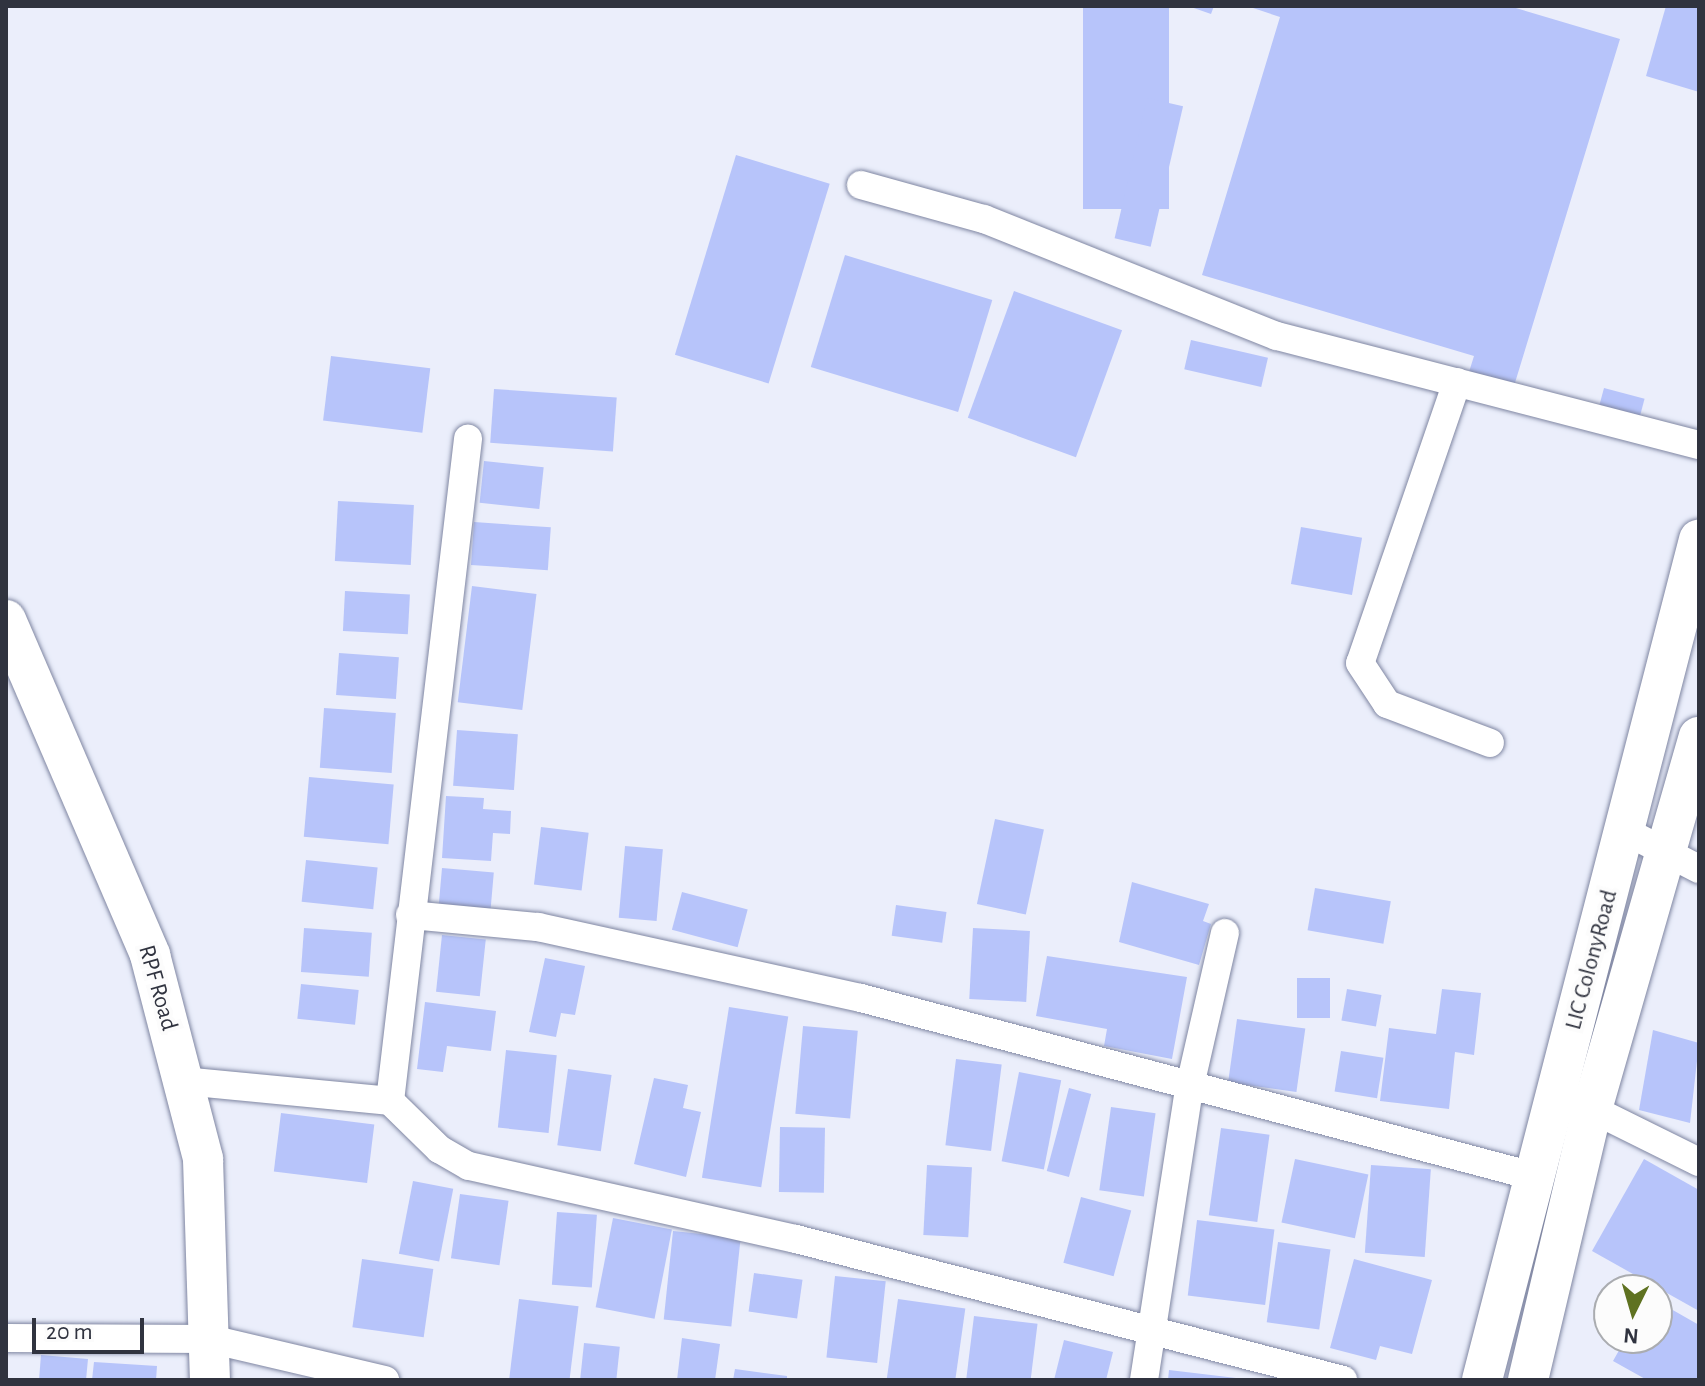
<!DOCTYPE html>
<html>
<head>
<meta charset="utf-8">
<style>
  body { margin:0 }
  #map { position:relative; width:1705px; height:1386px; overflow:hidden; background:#ebeefb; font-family:"Alegreya Sans",sans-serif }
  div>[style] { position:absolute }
  .building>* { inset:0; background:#b7c4fa; transform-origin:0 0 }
  .roads { filter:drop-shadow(0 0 2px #7f86a2) drop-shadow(0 0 2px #7f86a2) }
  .street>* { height:28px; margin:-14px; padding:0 14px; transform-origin:14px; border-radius:14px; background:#fff }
  .secondary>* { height:40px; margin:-20px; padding:0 20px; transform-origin:20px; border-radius:20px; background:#fff }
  span { translate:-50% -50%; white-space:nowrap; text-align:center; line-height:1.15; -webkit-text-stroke:8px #fcfcfc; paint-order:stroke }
  .street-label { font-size:24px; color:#30333f }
  .frame { position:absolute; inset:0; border:8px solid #30333f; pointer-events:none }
  .north { position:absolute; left:1593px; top:1274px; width:80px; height:80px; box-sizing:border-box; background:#fcfcfc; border:2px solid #aaacb0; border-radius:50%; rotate:185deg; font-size:22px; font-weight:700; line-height:32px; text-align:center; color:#30333f }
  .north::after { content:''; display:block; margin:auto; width:28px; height:36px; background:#5f7221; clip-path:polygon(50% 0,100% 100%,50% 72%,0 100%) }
  .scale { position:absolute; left:32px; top:1318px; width:112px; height:36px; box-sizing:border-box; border:4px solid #30333f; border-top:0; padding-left:10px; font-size:24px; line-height:28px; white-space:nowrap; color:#30333f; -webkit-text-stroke:6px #fcfcfc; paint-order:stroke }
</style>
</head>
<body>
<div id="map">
  <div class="building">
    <div style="left:1083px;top:6px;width:86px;height:203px"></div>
    <div style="clip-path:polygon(1188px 6px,1214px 6px,1211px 14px)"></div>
    <div style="clip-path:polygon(1247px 6px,1509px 6px,1620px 39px,1514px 386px,1469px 372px,1474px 356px,1202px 275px,1280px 17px)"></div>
    <div style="clip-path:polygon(1666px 6px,1699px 6px,1699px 92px,1646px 76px)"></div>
    <div style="left:1147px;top:98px;width:37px;height:144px;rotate:13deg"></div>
    <div style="left:736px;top:155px;width:98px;height:209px;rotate:17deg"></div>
    <div style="left:845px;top:255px;width:154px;height:117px;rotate:17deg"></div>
    <div style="left:1014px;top:291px;width:115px;height:135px;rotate:20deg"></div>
    <div style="left:1191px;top:340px;width:79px;height:30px;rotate:13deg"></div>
    <div style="left:331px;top:356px;width:100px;height:65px;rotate:7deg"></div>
    <div style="left:1604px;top:388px;width:42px;height:25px;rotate:15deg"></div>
    <div style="left:494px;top:389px;width:123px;height:54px;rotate:4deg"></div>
    <div style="left:484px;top:461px;width:60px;height:42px;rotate:6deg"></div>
    <div style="left:338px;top:501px;width:76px;height:60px;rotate:3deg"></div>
    <div style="left:474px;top:522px;width:77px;height:43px;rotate:4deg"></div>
    <div style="left:1301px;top:527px;width:62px;height:58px;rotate:10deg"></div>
    <div style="left:472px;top:586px;width:65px;height:117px;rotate:7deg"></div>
    <div style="left:345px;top:591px;width:65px;height:40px;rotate:3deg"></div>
    <div style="left:339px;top:653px;width:60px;height:42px;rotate:4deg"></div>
    <div style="left:324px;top:708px;width:72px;height:60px;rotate:4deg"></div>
    <div style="left:457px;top:730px;width:61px;height:56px;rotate:4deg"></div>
    <div style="left:309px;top:777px;width:85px;height:60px;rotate:5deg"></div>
    <div style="clip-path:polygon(446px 796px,484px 798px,483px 809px,511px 811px,510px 834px,493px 833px,491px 861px,442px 858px)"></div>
    <div style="left:995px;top:819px;width:50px;height:87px;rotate:12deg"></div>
    <div style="left:541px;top:827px;width:48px;height:58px;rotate:7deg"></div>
    <div style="left:625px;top:846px;width:38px;height:72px;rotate:5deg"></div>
    <div style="left:306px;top:860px;width:72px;height:42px;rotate:6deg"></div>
    <div style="left:442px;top:868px;width:52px;height:40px;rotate:5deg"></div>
    <div style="clip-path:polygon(1132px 882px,1209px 904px,1203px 921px,1211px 924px,1199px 965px,1119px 942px)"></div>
    <div style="left:1315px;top:888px;width:77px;height:43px;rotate:10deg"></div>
    <div style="left:682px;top:892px;width:68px;height:39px;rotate:15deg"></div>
    <div style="left:896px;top:905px;width:51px;height:31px;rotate:8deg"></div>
    <div style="left:304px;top:928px;width:68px;height:44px;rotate:4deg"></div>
    <div style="left:973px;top:928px;width:57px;height:71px;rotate:3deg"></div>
    <div style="left:442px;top:935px;width:44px;height:57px;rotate:6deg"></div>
    <div style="clip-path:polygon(1047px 956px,1187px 977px,1172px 1059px,1104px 1046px,1107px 1029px,1036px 1016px)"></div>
    <div style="clip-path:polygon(545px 958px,585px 966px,575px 1015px,561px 1013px,556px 1037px,529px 1032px)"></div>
    <div style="left:1297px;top:978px;width:33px;height:40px"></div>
    <div style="left:301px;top:984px;width:58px;height:35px;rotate:6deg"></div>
    <div style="left:1347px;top:989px;width:35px;height:32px;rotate:10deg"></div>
    <div style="clip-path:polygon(1442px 989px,1481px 993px,1474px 1055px,1455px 1052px,1449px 1109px,1380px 1101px,1389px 1028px,1436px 1034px)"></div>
    <div style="clip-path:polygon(425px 1002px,496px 1011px,491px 1051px,447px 1046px,443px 1072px,417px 1069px)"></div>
    <div style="left:729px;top:1007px;width:60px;height:173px;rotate:9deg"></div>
    <div style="left:1237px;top:1019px;width:69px;height:64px;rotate:8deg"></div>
    <div style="left:803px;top:1026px;width:55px;height:88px;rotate:5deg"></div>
    <div style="clip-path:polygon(1653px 1030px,1699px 1043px,1690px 1123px,1639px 1110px)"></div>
    <div style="left:506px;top:1050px;width:51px;height:78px;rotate:6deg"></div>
    <div style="left:1341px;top:1051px;width:43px;height:41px;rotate:9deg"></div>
    <div style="left:956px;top:1059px;width:46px;height:87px;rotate:7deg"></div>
    <div style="left:568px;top:1069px;width:44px;height:77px;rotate:8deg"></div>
    <div style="left:1019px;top:1072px;width:43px;height:91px;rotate:11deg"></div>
    <div style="clip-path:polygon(654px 1078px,688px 1085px,683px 1108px,701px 1112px,686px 1177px,634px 1164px)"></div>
    <div style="left:1069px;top:1088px;width:23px;height:86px;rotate:15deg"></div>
    <div style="left:1111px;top:1107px;width:45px;height:84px;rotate:8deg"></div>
    <div style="left:281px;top:1113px;width:94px;height:59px;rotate:7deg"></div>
    <div style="left:780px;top:1127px;width:45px;height:65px;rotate:1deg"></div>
    <div style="left:1221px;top:1128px;width:49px;height:88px;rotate:8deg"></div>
    <div style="left:1295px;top:1159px;width:75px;height:65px;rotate:12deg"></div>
    <div style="clip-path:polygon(1644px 1159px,1699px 1190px,1699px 1311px,1592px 1251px)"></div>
    <div style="left:927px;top:1165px;width:45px;height:70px;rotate:3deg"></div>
    <div style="left:1371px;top:1165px;width:60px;height:88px;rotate:4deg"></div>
    <div style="left:413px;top:1181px;width:41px;height:74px;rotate:11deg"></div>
    <div style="left:460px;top:1194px;width:49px;height:65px;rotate:8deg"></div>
    <div style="left:1081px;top:1197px;width:52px;height:68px;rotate:15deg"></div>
    <div style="left:557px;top:1212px;width:40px;height:73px;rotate:4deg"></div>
    <div style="left:613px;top:1218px;width:60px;height:91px;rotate:11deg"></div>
    <div style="left:1197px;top:1220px;width:78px;height:76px;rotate:7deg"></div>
    <div style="left:673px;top:1231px;width:68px;height:89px;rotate:6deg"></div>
    <div style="left:1278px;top:1242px;width:53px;height:81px;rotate:8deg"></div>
    <div style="left:362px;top:1259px;width:72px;height:69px;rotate:8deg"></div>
    <div style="clip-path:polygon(1354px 1259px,1432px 1280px,1412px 1354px,1380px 1346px,1376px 1360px,1330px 1348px)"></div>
    <div style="left:754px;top:1273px;width:49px;height:39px;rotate:8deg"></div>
    <div style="left:835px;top:1276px;width:51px;height:82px;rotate:6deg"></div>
    <div style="left:519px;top:1299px;width:60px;height:81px;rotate:7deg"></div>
    <div style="left:898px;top:1299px;width:68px;height:82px;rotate:8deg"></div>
    <div style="clip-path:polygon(1657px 1301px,1699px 1325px,1699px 1380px,1647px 1380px,1613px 1361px,1626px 1338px,1657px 1338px)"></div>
    <div style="left:974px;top:1316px;width:64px;height:64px;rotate:7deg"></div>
    <div style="clip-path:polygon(682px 1338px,720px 1344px,715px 1380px,677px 1380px)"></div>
    <div style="clip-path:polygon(1064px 1340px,1113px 1352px,1106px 1380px,1054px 1380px)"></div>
    <div style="left:584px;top:1343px;width:36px;height:37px;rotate:6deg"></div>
    <div style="clip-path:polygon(41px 1355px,88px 1359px,86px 1380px,39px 1380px)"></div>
    <div style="clip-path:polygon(94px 1362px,157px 1366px,156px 1380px,92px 1380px)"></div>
    <div style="clip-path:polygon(735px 1369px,787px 1376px,787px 1380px,733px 1380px)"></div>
    <div style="clip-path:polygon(1169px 1370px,1236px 1378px,1236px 1380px,1168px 1380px)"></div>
  </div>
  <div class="roads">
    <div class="street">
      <div style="left:861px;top:185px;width:128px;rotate:15.5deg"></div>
      <div style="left:984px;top:219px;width:315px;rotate:21.8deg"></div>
      <div style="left:1277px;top:336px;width:436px;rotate:14.5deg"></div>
      <div style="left:1457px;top:382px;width:297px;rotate:109deg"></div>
      <div style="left:1360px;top:663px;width:49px;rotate:56.6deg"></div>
      <div style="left:1387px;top:704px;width:110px;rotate:20.7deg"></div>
      <div style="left:1627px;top:832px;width:81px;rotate:27.2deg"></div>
      <div style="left:410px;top:915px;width:129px;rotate:5.4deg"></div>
      <div style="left:538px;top:927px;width:331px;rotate:12.4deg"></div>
      <div style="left:861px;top:998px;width:695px;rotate:14.84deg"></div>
      <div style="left:183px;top:1081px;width:208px;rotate:5.5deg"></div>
      <div style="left:390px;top:1101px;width:69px;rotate:44.4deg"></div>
      <div style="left:439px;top:1149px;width:34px;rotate:30deg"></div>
      <div style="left:469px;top:1166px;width:335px;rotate:12.6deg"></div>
      <div style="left:796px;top:1239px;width:565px;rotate:14.45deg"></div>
      <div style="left:390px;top:1101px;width:667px;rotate:-83.28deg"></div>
      <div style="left:1592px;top:1109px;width:119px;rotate:26.4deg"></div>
      <div style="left:6px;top:1338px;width:204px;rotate:0.3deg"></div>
      <div style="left:210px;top:1339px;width:180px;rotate:13.2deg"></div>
      <div style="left:1144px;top:1380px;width:293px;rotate:-81.2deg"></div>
      <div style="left:1189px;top:1090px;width:161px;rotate:-77.1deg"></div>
    </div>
    <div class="secondary">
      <div style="left:6px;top:620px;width:365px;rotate:66.7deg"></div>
      <div style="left:150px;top:955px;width:211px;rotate:75.4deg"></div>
      <div style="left:203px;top:1159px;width:221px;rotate:88.2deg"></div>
      <div style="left:1482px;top:1380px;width:868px;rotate:-75.52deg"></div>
      <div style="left:1528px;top:1380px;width:278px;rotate:-76.7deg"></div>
      <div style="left:1592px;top:1109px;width:387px;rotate:-74deg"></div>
    </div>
  </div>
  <div class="street-label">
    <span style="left:1592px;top:960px;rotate:-75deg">LIC ColonyRoad</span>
    <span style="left:157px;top:988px;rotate:74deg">RPF Road</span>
  </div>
  <div class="frame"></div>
  <div class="north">N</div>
  <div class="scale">20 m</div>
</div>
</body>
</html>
